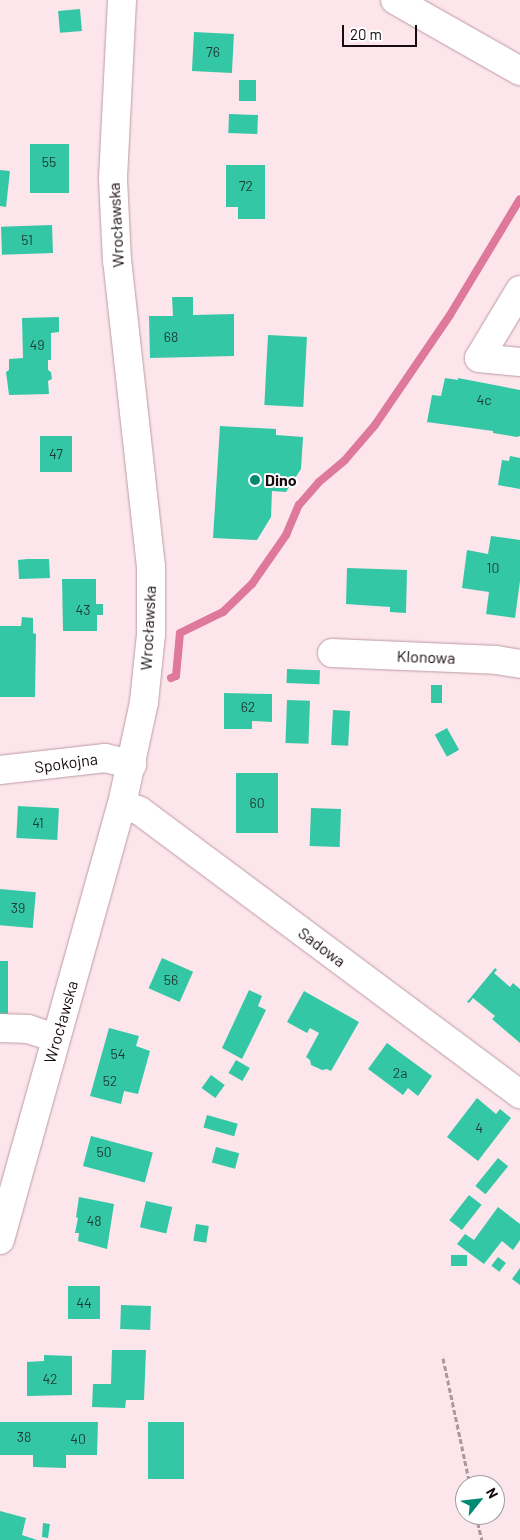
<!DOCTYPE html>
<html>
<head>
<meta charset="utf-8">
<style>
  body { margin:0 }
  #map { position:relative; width:520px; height:1540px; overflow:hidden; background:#fce5eb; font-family:Barlow,sans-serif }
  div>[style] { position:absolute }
  .stream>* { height:8px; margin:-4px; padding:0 4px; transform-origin:4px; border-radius:4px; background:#de799b }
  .building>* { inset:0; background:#34c7a5; transform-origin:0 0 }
  .path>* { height:3px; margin-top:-1.5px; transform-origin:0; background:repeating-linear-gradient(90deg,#ab989d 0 5px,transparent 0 7.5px) }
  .roads { filter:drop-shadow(0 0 1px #be9aa4) drop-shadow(0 0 1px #be9aa4) }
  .minor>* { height:28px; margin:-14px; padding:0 14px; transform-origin:14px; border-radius:14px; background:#fff }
  .major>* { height:28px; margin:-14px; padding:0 14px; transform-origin:14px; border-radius:14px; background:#fff }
  .dots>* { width:14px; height:14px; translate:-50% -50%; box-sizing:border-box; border:2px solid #fff; border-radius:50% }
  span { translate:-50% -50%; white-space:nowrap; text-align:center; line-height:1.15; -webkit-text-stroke:4px #fff; paint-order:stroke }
  .number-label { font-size:14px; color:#1e3a34 }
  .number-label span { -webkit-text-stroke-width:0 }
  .street-label { font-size:16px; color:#170b0f }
  .poi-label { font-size:16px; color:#170b0f; font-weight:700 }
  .left { translate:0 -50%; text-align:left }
  .north { position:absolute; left:455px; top:1475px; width:50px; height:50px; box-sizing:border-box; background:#fff; border:1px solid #a29d9f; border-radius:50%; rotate:61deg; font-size:14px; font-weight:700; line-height:20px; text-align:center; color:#170b0f }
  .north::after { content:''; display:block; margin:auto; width:18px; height:22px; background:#018a71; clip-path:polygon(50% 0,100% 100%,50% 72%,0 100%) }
  .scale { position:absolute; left:342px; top:25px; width:75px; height:22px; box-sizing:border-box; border:2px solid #170b0f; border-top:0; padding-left:6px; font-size:15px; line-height:18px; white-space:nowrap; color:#170b0f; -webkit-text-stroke:4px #fff; paint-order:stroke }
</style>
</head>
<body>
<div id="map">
  <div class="stream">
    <div style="left:171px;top:678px;width:5px;rotate:-22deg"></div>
    <div style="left:176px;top:676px;width:43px;rotate:-84.7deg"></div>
    <div style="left:180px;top:633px;width:48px;rotate:-26deg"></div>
    <div style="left:223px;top:612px;width:40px;rotate:-44deg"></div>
    <div style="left:252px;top:584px;width:60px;rotate:-55.2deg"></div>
    <div style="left:286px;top:535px;width:33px;rotate:-67deg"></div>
    <div style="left:299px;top:505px;width:30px;rotate:-49deg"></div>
    <div style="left:319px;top:482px;width:34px;rotate:-40deg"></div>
    <div style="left:345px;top:460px;width:46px;rotate:-49.4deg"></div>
    <div style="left:375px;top:425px;width:133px;rotate:-55.7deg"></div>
    <div style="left:450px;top:315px;width:135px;rotate:-58.9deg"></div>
  </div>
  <div class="building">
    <div style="left:80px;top:9px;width:22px;height:22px;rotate:85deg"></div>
    <div style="left:194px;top:32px;width:40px;height:39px;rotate:3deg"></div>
    <div style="left:239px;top:80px;width:17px;height:21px"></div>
    <div style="left:229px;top:114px;width:29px;height:19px;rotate:2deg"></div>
    <div style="left:30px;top:144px;width:39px;height:49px"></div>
    <div style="clip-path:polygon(226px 165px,265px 165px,265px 219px,238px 219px,238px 207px,226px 207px)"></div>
    <div style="clip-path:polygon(0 170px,10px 171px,6px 207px,0 206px)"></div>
    <div style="left:52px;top:225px;width:28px;height:51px;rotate:88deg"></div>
    <div style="clip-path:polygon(172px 297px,193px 297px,193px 315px,234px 314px,234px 356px,150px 358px,149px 316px,173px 316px)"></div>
    <div style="clip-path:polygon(59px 317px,59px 332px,51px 333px,51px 360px,48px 360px,48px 370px,51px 372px,52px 379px,48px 381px,49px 394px,9px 395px,6px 372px,9px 370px,9px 359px,23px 358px,22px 318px)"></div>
    <div style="left:268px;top:335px;width:39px;height:70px;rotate:3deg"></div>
    <div style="clip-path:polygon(445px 378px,458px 380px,458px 378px,520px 390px,520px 436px,517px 437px,493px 433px,493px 431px,427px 422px,432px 395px,441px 396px)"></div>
    <div style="clip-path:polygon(220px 426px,276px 429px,276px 435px,303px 437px,301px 469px,286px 492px,272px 491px,271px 517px,257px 540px,213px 538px)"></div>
    <div style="left:40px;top:436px;width:32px;height:36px"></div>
    <div style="clip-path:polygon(510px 456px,520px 458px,520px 489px,498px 485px,502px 460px,509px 461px)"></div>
    <div style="clip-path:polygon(491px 536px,520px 540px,520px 581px,515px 618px,486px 614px,489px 592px,462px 588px,467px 550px,488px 554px)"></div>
    <div style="clip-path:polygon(27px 559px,49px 559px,50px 578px,19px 579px,18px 560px)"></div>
    <div style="clip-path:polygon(347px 568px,407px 570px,406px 613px,390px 612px,390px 607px,346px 604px)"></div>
    <div style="clip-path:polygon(62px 579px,96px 579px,96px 604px,103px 604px,103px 615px,97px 615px,97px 631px,63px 631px)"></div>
    <div style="clip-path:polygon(22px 617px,33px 618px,33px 633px,36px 634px,35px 697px,0 697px,0 626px,21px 626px)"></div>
    <div style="left:287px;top:669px;width:33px;height:14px;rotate:2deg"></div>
    <div style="left:431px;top:685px;width:11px;height:18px"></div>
    <div style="clip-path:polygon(224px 693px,272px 694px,272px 722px,252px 721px,252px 729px,224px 729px)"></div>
    <div style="left:287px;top:700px;width:23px;height:43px;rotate:2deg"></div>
    <div style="left:333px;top:710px;width:17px;height:35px;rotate:3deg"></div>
    <div style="left:447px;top:728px;width:25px;height:14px;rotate:61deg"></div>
    <div style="left:236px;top:773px;width:42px;height:60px"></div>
    <div style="left:18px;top:806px;width:41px;height:32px;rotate:3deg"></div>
    <div style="left:311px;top:808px;width:30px;height:38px;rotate:2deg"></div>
    <div style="left:0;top:889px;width:36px;height:36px;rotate:5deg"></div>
    <div style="left:162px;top:958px;width:34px;height:33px;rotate:24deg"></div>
    <div style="left:0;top:961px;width:8px;height:53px"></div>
    <div style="clip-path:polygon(495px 968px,497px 970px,494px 973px,510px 987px,513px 983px,520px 989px,520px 1043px,492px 1019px,495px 1016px,473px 998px,469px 1003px,467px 1002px)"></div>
    <div style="clip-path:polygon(249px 990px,262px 996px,258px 1006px,266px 1010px,242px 1059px,222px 1048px)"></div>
    <div style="clip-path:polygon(304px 991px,359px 1022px,331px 1071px,327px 1069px,322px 1070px,311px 1065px,310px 1060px,306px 1057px,319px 1033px,310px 1028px,307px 1033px,287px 1022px)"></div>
    <div style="clip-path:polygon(109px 1028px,139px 1036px,136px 1046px,150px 1051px,138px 1094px,124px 1091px,121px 1104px,90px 1096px)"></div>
    <div style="clip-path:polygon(387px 1043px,432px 1076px,418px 1096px,408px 1088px,403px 1095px,368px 1069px)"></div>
    <div style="left:236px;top:1060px;width:16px;height:15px;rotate:30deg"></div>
    <div style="left:211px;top:1075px;width:17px;height:16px;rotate:36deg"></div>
    <div style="clip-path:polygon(477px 1098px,496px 1114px,500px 1109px,511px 1118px,478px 1161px,447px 1137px)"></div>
    <div style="left:207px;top:1115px;width:32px;height:13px;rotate:16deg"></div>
    <div style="left:91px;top:1136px;width:64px;height:31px;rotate:15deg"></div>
    <div style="left:216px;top:1147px;width:24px;height:16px;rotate:15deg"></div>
    <div style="left:498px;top:1158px;width:13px;height:36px;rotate:39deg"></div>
    <div style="left:469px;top:1195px;width:16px;height:32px;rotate:38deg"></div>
    <div style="clip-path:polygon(79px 1197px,114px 1204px,107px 1249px,78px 1241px,79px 1233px,75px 1233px,78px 1218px,76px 1217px)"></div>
    <div style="left:146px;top:1201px;width:27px;height:27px;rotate:13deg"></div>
    <div style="clip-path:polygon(498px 1207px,520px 1224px,520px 1240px,513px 1250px,502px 1241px,484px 1264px,457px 1244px,465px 1234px,474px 1240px)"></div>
    <div style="left:196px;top:1224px;width:13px;height:17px;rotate:9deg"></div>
    <div style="left:451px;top:1255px;width:16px;height:11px"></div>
    <div style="left:498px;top:1257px;width:10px;height:11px;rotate:37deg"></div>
    <div style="clip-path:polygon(520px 1268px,520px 1285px,512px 1279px)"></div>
    <div style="left:100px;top:1286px;width:33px;height:32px;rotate:90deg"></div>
    <div style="left:121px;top:1305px;width:30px;height:24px;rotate:2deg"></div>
    <div style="clip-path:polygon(112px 1350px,146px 1350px,144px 1400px,126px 1400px,125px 1408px,92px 1407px,93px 1384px,111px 1384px)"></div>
    <div style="clip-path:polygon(44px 1355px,72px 1356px,72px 1395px,27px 1396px,27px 1362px,44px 1361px)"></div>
    <div style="clip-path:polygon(0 1422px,98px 1422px,97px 1455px,66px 1455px,66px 1468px,33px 1467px,33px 1455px,0 1455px)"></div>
    <div style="left:148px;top:1422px;width:36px;height:57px"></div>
    <div style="clip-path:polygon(0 1511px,26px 1518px,22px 1535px,37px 1540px,0 1540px)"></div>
    <div style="clip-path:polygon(43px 1523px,50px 1524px,48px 1538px,42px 1537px)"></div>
  </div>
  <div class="path">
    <div style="left:443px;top:1358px;width:130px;rotate:78deg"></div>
    <div style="left:476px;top:1515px;width:26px;rotate:77deg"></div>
  </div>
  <div class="roads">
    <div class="minor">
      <div style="left:395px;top:0;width:144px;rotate:29.6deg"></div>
      <div style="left:520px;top:290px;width:79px;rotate:121.1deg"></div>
      <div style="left:479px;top:358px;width:41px;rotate:5.6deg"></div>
      <div style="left:332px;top:653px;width:164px;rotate:2.4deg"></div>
      <div style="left:496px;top:660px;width:24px;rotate:9deg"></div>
      <div style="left:0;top:770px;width:106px;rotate:-6.5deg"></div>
      <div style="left:105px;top:758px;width:28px;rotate:13deg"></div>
      <div style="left:122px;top:804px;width:19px;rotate:21deg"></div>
      <div style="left:140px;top:811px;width:474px;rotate:36.7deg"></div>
      <div style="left:0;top:1028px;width:28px;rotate:2deg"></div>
      <div style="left:28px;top:1029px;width:29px;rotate:18deg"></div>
    </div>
    <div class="major">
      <div style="left:0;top:1240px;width:453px;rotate:-74.4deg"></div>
      <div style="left:122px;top:804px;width:104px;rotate:-77.8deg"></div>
      <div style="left:144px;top:702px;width:68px;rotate:-84.1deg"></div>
      <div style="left:151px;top:634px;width:67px;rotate:-90deg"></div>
      <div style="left:151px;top:567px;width:308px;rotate:-96.3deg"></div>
      <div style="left:117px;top:261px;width:83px;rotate:-92.8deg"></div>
      <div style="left:113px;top:178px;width:178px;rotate:-87.1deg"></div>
    </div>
  </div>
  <div class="dots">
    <div style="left:255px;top:480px;background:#018a71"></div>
  </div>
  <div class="number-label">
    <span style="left:213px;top:52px">76</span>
    <span style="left:49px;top:162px">55</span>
    <span style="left:246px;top:186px">72</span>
    <span style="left:27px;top:240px">51</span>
    <span style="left:171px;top:337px">68</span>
    <span style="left:37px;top:345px">49</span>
    <span style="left:484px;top:400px">4c</span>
    <span style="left:56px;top:454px">47</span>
    <span style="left:493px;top:568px">10</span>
    <span style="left:83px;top:610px">43</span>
    <span style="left:248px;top:707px">62</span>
    <span style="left:257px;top:803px">60</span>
    <span style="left:38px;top:823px">41</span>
    <span style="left:18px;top:908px">39</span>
    <span style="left:171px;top:980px">56</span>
    <span style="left:118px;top:1054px">54</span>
    <span style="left:400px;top:1073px">2a</span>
    <span style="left:110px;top:1081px">52</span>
    <span style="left:479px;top:1128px">4</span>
    <span style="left:104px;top:1152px">50</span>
    <span style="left:94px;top:1221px">48</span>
    <span style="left:84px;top:1303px">44</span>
    <span style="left:50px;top:1379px">42</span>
    <span style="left:24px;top:1437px">38</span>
    <span style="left:78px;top:1439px">40</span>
  </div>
  <div class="street-label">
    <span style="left:116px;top:225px;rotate:-93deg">Wrocławska</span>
    <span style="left:148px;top:628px;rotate:-87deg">Wrocławska</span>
    <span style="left:426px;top:657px;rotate:2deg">Klonowa</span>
    <span style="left:66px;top:763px;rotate:-8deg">Spokojna</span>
    <span style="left:322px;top:947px;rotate:37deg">Sadowa</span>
    <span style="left:61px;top:1022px;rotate:-74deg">Wrocławska</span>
  </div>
  <div class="poi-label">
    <span class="left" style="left:265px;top:480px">Dino</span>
  </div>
  <div class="north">N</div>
  <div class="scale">20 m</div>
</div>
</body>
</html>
